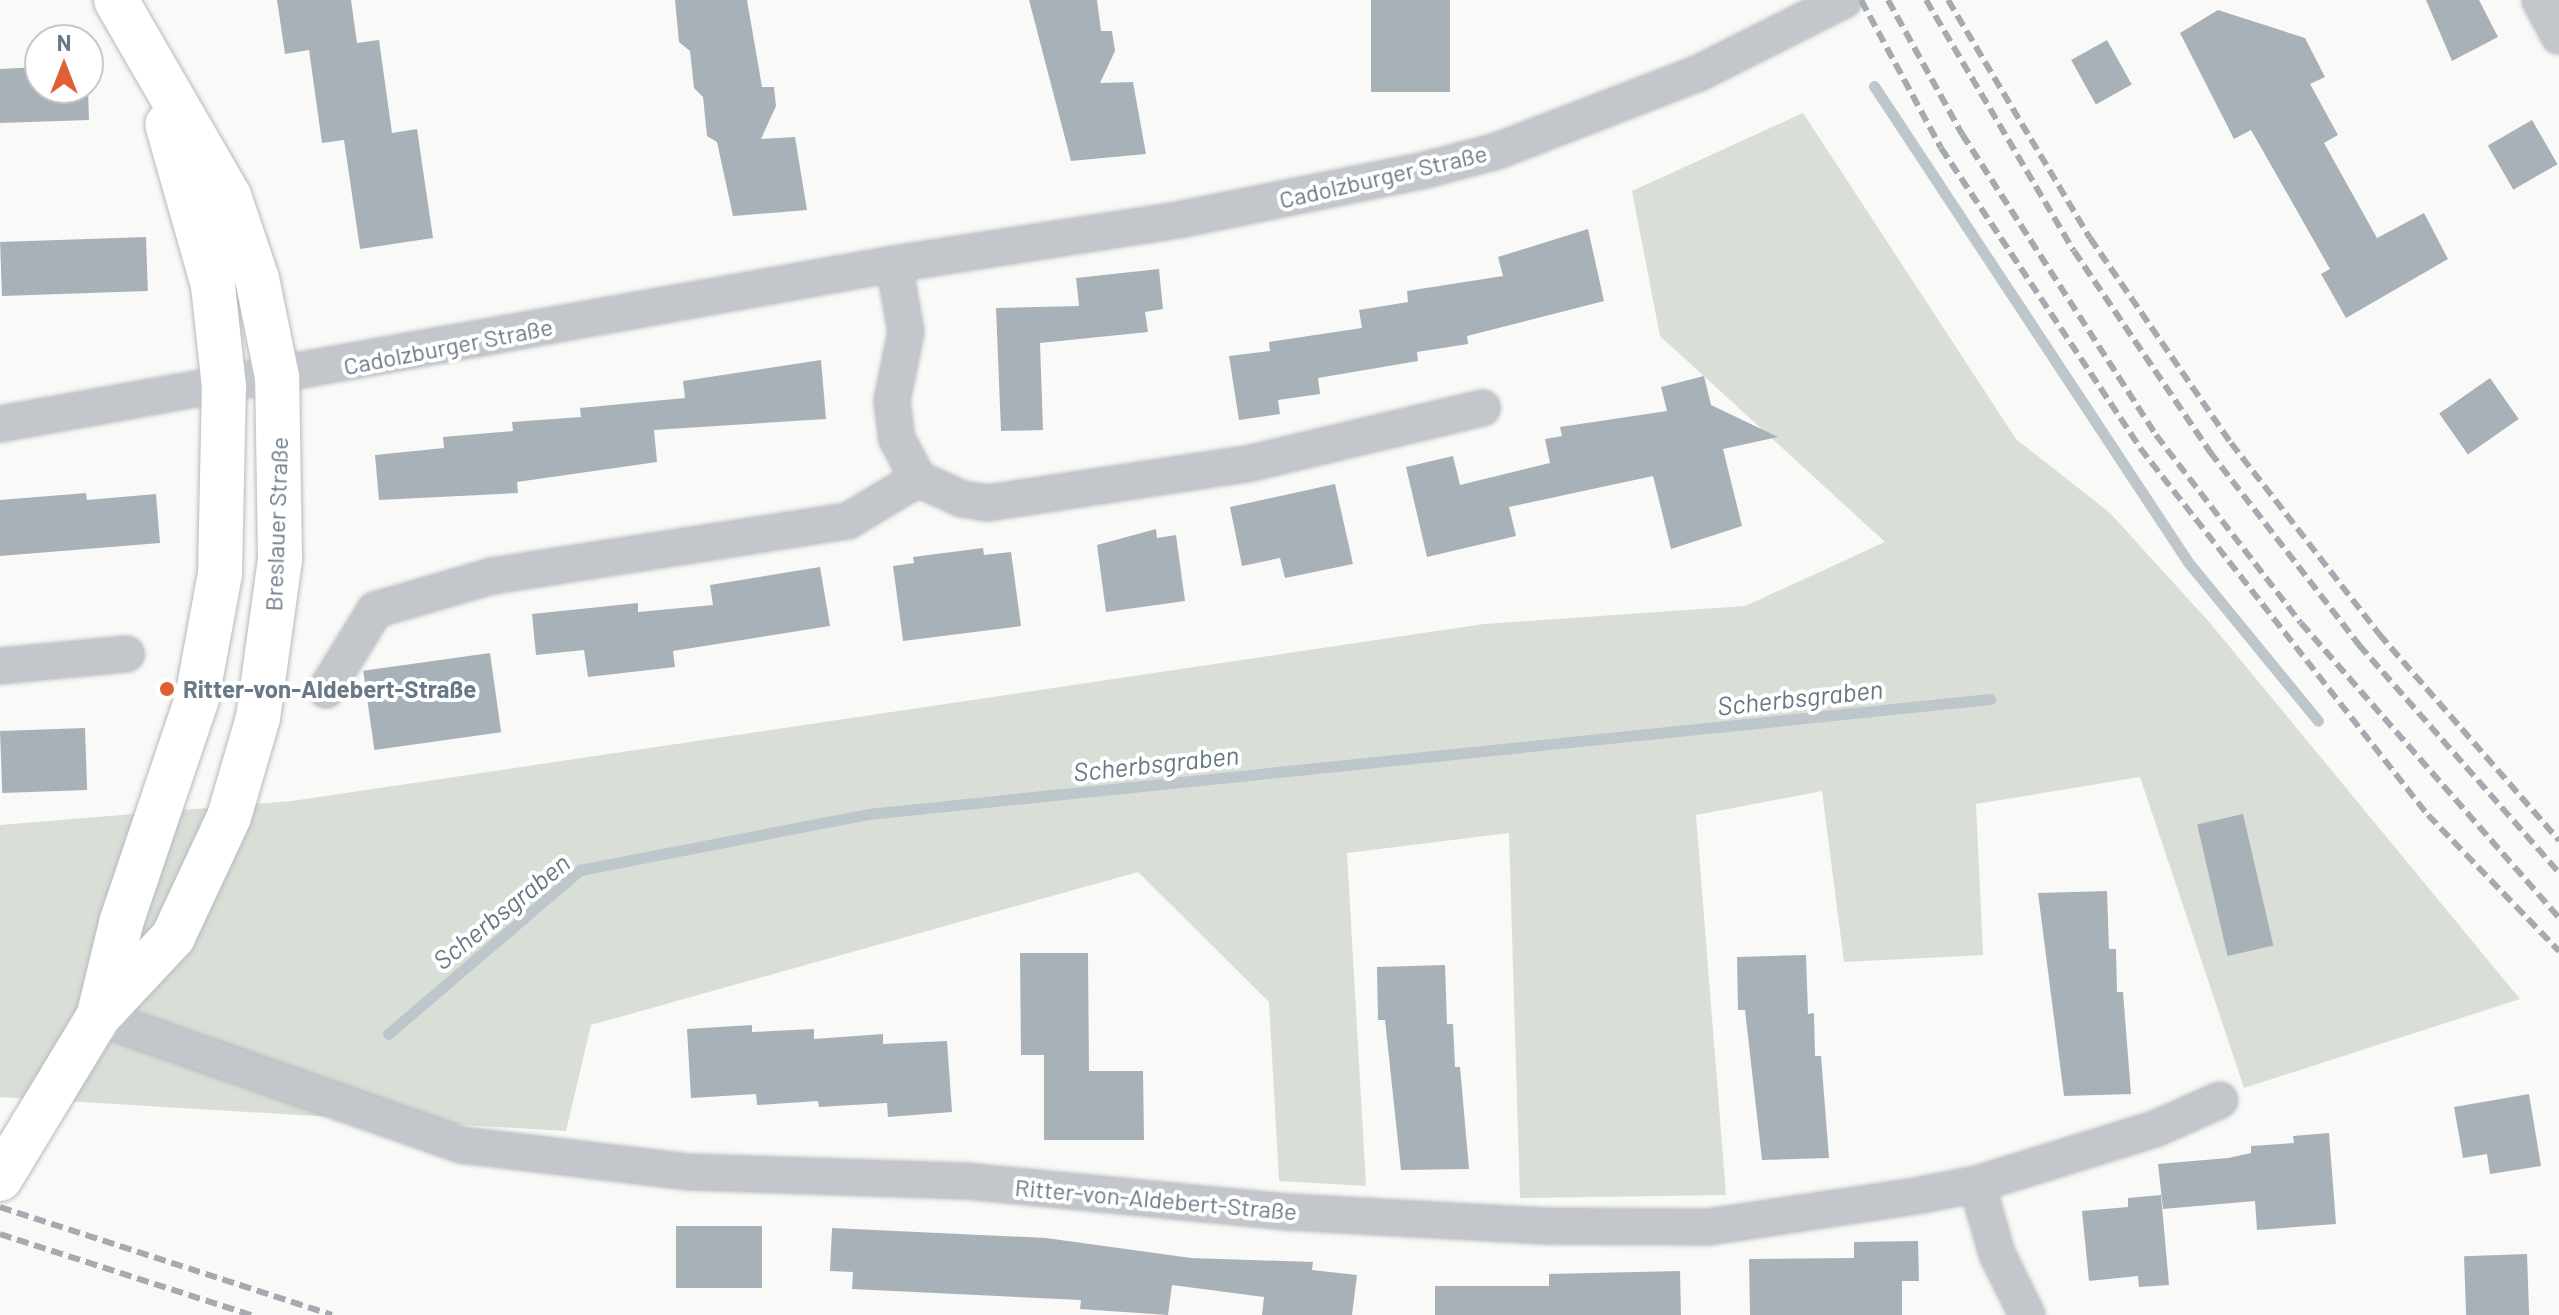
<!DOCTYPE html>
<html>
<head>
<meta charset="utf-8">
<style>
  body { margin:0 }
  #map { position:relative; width:2559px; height:1315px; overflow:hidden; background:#f9f9f7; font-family:Barlow,sans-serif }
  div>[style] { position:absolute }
  .green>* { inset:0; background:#d9ded6 }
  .stream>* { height:11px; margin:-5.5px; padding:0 5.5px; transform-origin:5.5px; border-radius:5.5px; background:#bcc6cb }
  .building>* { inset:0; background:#a9b1b8; transform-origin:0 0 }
  .roads { filter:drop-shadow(0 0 2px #b5babf) drop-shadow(0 0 2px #b5babf) }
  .minor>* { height:34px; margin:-17px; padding:0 17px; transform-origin:17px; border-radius:17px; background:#c3c6ca }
  .secondary>* { height:44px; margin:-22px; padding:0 22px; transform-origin:22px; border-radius:22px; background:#fff }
  .rail>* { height:6px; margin-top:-3px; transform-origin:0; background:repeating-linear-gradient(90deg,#a4aab0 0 12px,transparent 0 18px) }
  .dots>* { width:22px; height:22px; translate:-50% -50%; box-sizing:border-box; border:4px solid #fff; border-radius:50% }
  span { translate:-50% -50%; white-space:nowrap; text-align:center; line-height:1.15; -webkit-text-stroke:8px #fff; paint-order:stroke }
  .street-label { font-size:24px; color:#697887 }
  .poi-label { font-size:24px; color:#697887; font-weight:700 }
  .left { translate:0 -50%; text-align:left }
  .water-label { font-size:26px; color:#657982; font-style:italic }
  .north { position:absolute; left:24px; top:24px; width:80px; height:80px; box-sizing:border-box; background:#fff; border:2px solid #c3c9cf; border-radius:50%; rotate:0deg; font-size:22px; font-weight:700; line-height:32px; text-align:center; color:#697887 }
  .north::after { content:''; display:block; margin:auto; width:28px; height:36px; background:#dd6133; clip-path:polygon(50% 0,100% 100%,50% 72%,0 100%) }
</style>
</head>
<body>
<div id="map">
  <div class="green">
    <div style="clip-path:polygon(1803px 113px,2016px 439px,2110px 513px,2210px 623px,2520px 999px,2244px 1088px,2140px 777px,1976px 804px,1983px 955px,1844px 962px,1822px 791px,1696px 815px,1726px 1195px,1520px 1198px,1509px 833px,1347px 853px,1366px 1186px,1279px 1181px,1269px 1002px,1138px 872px,591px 1025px,566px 1131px,0 1097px,0 825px,292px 801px,1484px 624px,1745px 606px,1885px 542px,1660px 336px,1632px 191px)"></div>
  </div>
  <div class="stream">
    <div style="left:1874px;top:86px;width:570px;rotate:56.59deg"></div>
    <div style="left:2188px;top:562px;width:205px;rotate:50.7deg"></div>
    <div style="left:388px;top:1034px;width:253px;rotate:-40.5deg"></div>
    <div style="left:580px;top:870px;width:293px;rotate:-11deg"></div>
    <div style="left:868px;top:814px;width:1128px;rotate:-5.85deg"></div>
  </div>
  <div class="building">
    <div style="clip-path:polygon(277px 0,351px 0,357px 43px,379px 40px,392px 133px,417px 129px,433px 238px,360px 249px,344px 140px,322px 143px,309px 50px,285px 54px)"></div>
    <div style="clip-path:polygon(675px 0,747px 0,762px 87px,774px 87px,776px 106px,761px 139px,795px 137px,807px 210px,733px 216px,717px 142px,707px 136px,703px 97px,694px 88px,690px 51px,679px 42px)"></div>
    <div style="clip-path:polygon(1029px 0,1097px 0,1101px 31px,1112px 31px,1115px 51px,1100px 83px,1133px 82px,1146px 154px,1071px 161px)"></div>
    <div style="left:1371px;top:0;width:79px;height:92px"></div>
    <div style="clip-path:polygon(2426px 0,2479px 0,2498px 37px,2452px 61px)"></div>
    <div style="clip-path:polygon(2218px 10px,2305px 38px,2325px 77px,2310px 84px,2338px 135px,2324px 143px,2377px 238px,2424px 213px,2448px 259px,2346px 318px,2321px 274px,2330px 269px,2251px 130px,2234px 139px,2180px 33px)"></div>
    <div style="left:2107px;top:40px;width:51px;height:41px;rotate:61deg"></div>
    <div style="clip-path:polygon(40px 67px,40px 88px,88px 88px,89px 120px,0 123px,0 69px)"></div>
    <div style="left:2532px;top:120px;width:51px;height:51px;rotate:60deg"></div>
    <div style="clip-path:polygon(1588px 229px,1604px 301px,1467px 336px,1468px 344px,1417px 352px,1418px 361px,1318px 378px,1320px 394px,1278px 400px,1280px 414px,1239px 420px,1229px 356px,1270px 351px,1269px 342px,1362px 328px,1359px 310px,1408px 302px,1407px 291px,1503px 276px,1498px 257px)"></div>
    <div style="left:146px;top:237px;width:54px;height:146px;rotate:88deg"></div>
    <div style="clip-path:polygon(1159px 269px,1163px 309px,1145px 312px,1148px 332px,1040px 343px,1043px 430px,1001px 431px,996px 308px,1079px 306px,1076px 278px)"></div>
    <div style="clip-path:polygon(821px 360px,826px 419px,654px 430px,657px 462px,517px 482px,518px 493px,379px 500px,375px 455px,444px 448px,443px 437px,513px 431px,512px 422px,581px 417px,580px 408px,685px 398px,683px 381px)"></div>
    <div style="clip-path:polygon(1704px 376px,1711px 405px,1778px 437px,1723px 449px,1742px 526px,1671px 549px,1653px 476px,1509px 507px,1516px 536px,1427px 557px,1406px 467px,1453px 456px,1460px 485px,1550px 463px,1545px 439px,1562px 436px,1560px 427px,1667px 411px,1661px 387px)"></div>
    <div style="left:2490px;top:378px;width:50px;height:62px;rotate:55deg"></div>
    <div style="clip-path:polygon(1335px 484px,1353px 564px,1285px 578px,1280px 558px,1242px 566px,1230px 507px)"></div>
    <div style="clip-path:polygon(86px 493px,87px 500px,156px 494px,160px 543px,0 556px,0 500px)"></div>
    <div style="clip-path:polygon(1156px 529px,1157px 538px,1176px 535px,1185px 601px,1106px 612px,1097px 545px)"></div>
    <div style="clip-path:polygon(983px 548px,984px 555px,1011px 552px,1021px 626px,903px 641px,893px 566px,914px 563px,913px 557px)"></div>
    <div style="clip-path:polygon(820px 567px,830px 626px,673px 651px,675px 667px,588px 677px,584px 650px,536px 655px,532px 614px,638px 603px,638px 612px,713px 605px,710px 585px)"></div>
    <div style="left:490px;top:653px;width:80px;height:128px;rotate:82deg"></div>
    <div style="left:85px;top:728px;width:62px;height:85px;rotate:88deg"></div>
    <div style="left:2243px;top:814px;width:135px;height:47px;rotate:77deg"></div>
    <div style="clip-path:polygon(2107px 891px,2109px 949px,2116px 949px,2117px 992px,2123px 992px,2131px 1094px,2064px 1096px,2038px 893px)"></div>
    <div style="clip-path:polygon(1020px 953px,1088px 953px,1089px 1071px,1143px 1071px,1144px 1140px,1044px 1140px,1044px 1055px,1021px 1055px)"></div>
    <div style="clip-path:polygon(1806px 955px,1808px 1014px,1814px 1013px,1815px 1056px,1821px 1056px,1829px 1158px,1762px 1160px,1745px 1010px,1738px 1010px,1737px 957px)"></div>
    <div style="clip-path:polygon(1445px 965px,1447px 1024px,1453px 1024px,1455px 1067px,1460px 1067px,1469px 1169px,1401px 1170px,1385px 1020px,1378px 1020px,1377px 967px)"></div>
    <div style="clip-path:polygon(752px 1025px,752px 1032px,814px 1029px,814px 1039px,883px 1034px,883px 1044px,947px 1041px,952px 1112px,888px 1117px,887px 1103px,819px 1107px,818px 1101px,757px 1105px,756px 1094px,691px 1098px,687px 1029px)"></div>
    <div style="clip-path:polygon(2529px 1094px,2541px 1166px,2490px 1174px,2487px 1154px,2463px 1158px,2454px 1107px)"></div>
    <div style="clip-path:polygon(2329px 1133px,2336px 1224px,2257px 1230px,2255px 1201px,2163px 1209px,2158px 1164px,2228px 1158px,2251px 1153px,2251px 1146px,2294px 1143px,2293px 1136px)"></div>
    <div style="clip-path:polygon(2161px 1195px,2169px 1285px,2139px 1287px,2138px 1276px,2089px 1281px,2082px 1211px,2128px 1207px,2128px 1198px)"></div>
    <div style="left:676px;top:1226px;width:86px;height:62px"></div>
    <div style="clip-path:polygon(832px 1228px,1046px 1238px,1191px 1258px,1313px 1262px,1312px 1270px,1357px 1275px,1352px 1315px,1262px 1315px,1264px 1297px,1172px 1285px,1168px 1315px,1080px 1309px,1081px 1300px,852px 1289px,853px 1272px,830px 1271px)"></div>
    <div style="clip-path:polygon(1918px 1241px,1919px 1281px,1902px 1281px,1902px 1315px,1750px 1315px,1749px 1259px,1854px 1258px,1854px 1242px)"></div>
    <div style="left:2527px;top:1254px;width:61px;height:63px;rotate:88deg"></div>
    <div style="clip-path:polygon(1680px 1271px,1681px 1315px,1435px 1315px,1435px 1286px,1549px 1286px,1549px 1274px)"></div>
  </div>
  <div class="roads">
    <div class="minor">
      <div style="left:2540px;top:0;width:41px;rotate:62.2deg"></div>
      <div style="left:894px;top:264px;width:69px;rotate:80deg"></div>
      <div style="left:906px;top:332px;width:70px;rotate:101.5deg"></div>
      <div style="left:892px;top:401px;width:38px;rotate:83deg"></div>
      <div style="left:897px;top:439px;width:45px;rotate:62.3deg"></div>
      <div style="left:918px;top:479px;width:48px;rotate:24.4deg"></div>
      <div style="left:962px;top:499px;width:26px;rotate:9deg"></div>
      <div style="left:988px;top:503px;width:262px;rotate:-8.6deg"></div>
      <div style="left:1247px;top:464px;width:242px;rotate:-13.4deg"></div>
      <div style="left:0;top:424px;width:908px;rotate:-10.15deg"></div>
      <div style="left:894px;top:264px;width:287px;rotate:-8.8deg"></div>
      <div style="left:1178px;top:220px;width:252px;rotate:-11.4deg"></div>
      <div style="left:1425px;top:170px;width:74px;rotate:-14.8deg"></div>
      <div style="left:1497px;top:151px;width:217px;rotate:-21.1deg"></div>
      <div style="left:1699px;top:73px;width:162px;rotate:-26.7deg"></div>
      <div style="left:0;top:666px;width:127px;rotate:-5.4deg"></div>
      <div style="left:326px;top:690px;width:94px;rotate:-58.5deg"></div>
      <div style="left:375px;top:610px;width:122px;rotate:-16.2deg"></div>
      <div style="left:492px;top:576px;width:360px;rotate:-8.8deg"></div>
      <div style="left:848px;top:521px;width:82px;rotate:-31deg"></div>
      <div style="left:98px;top:1017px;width:386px;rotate:19.4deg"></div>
      <div style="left:462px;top:1145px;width:230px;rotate:6.8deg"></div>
      <div style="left:690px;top:1172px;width:275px;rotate:1.9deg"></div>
      <div style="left:965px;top:1181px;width:324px;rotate:5.5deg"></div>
      <div style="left:1288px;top:1212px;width:262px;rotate:3.1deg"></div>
      <div style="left:1550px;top:1226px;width:158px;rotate:0.4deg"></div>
      <div style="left:1708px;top:1227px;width:215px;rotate:-8.5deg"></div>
      <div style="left:1921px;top:1195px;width:57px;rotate:-11.1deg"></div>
      <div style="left:1977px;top:1184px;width:186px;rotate:-17.2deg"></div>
      <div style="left:2155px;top:1129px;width:71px;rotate:-24deg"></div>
      <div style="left:1977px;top:1184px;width:73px;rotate:74.1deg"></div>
      <div style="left:1997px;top:1254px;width:68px;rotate:63.8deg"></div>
    </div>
    <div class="secondary">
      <div style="left:99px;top:1014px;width:97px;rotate:-76.3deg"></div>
      <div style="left:122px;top:920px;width:234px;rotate:-71.3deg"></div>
      <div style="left:197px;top:698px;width:126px;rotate:-79.5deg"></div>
      <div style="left:220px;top:574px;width:187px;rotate:-88.8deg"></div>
      <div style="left:224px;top:387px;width:103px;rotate:-96.2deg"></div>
      <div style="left:213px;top:285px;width:167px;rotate:-105.9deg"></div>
      <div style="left:0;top:1179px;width:189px;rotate:-58.8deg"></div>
      <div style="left:98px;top:1017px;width:110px;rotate:-46.8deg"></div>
      <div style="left:173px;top:937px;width:132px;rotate:-65deg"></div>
      <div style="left:229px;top:817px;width:103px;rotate:-73.7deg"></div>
      <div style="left:258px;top:718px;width:161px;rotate:-82.1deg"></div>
      <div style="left:280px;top:559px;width:182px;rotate:-90.9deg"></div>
      <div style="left:277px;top:377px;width:100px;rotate:-101.5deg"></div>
      <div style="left:257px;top:279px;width:88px;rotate:-108.6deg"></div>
      <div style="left:229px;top:196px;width:226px;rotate:-120deg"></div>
    </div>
  </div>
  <div class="rail">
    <div style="left:1861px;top:0;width:168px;rotate:61.6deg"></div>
    <div style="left:1941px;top:148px;width:360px;rotate:56.4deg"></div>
    <div style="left:2140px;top:448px;width:467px;rotate:51.9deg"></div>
    <div style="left:2428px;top:815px;width:189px;rotate:46.1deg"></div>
    <div style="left:1888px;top:0;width:153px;rotate:61.1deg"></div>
    <div style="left:1962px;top:134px;width:358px;rotate:57.2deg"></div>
    <div style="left:2156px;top:435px;width:237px;rotate:52.4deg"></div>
    <div style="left:2301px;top:623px;width:392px;rotate:48.8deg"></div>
    <div style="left:1926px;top:0;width:291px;rotate:59.5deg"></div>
    <div style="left:2074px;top:251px;width:243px;rotate:55.9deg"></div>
    <div style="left:2210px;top:452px;width:244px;rotate:52.3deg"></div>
    <div style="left:2359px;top:645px;width:303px;rotate:48.7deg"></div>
    <div style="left:1948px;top:0;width:277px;rotate:59.2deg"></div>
    <div style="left:2090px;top:238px;width:249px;rotate:55.5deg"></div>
    <div style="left:2231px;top:443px;width:242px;rotate:52.2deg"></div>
    <div style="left:2379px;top:634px;width:274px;rotate:48.9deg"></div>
    <div style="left:0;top:1207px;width:349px;rotate:18deg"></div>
    <div style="left:0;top:1234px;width:264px;rotate:17.9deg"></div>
  </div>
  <div class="dots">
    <div style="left:167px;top:689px;background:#dd6133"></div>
  </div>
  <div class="street-label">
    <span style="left:1383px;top:176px;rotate:-13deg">Cadolzburger Straße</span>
    <span style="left:448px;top:346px;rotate:-11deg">Cadolzburger Straße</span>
    <span style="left:276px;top:524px;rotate:-88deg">Breslauer Straße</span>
    <span style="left:1156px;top:1199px;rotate:5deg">Ritter-von-Aldebert-Straße</span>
  </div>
  <div class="poi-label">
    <span class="left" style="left:183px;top:689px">Ritter-von-Aldebert-Straße</span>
  </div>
  <div class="water-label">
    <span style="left:1800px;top:697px;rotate:-6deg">Scherbsgraben</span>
    <span style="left:1156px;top:763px;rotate:-6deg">Scherbsgraben</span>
    <span style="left:501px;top:911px;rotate:-39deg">Scherbsgraben</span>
  </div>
  <div class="north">N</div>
</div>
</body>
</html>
